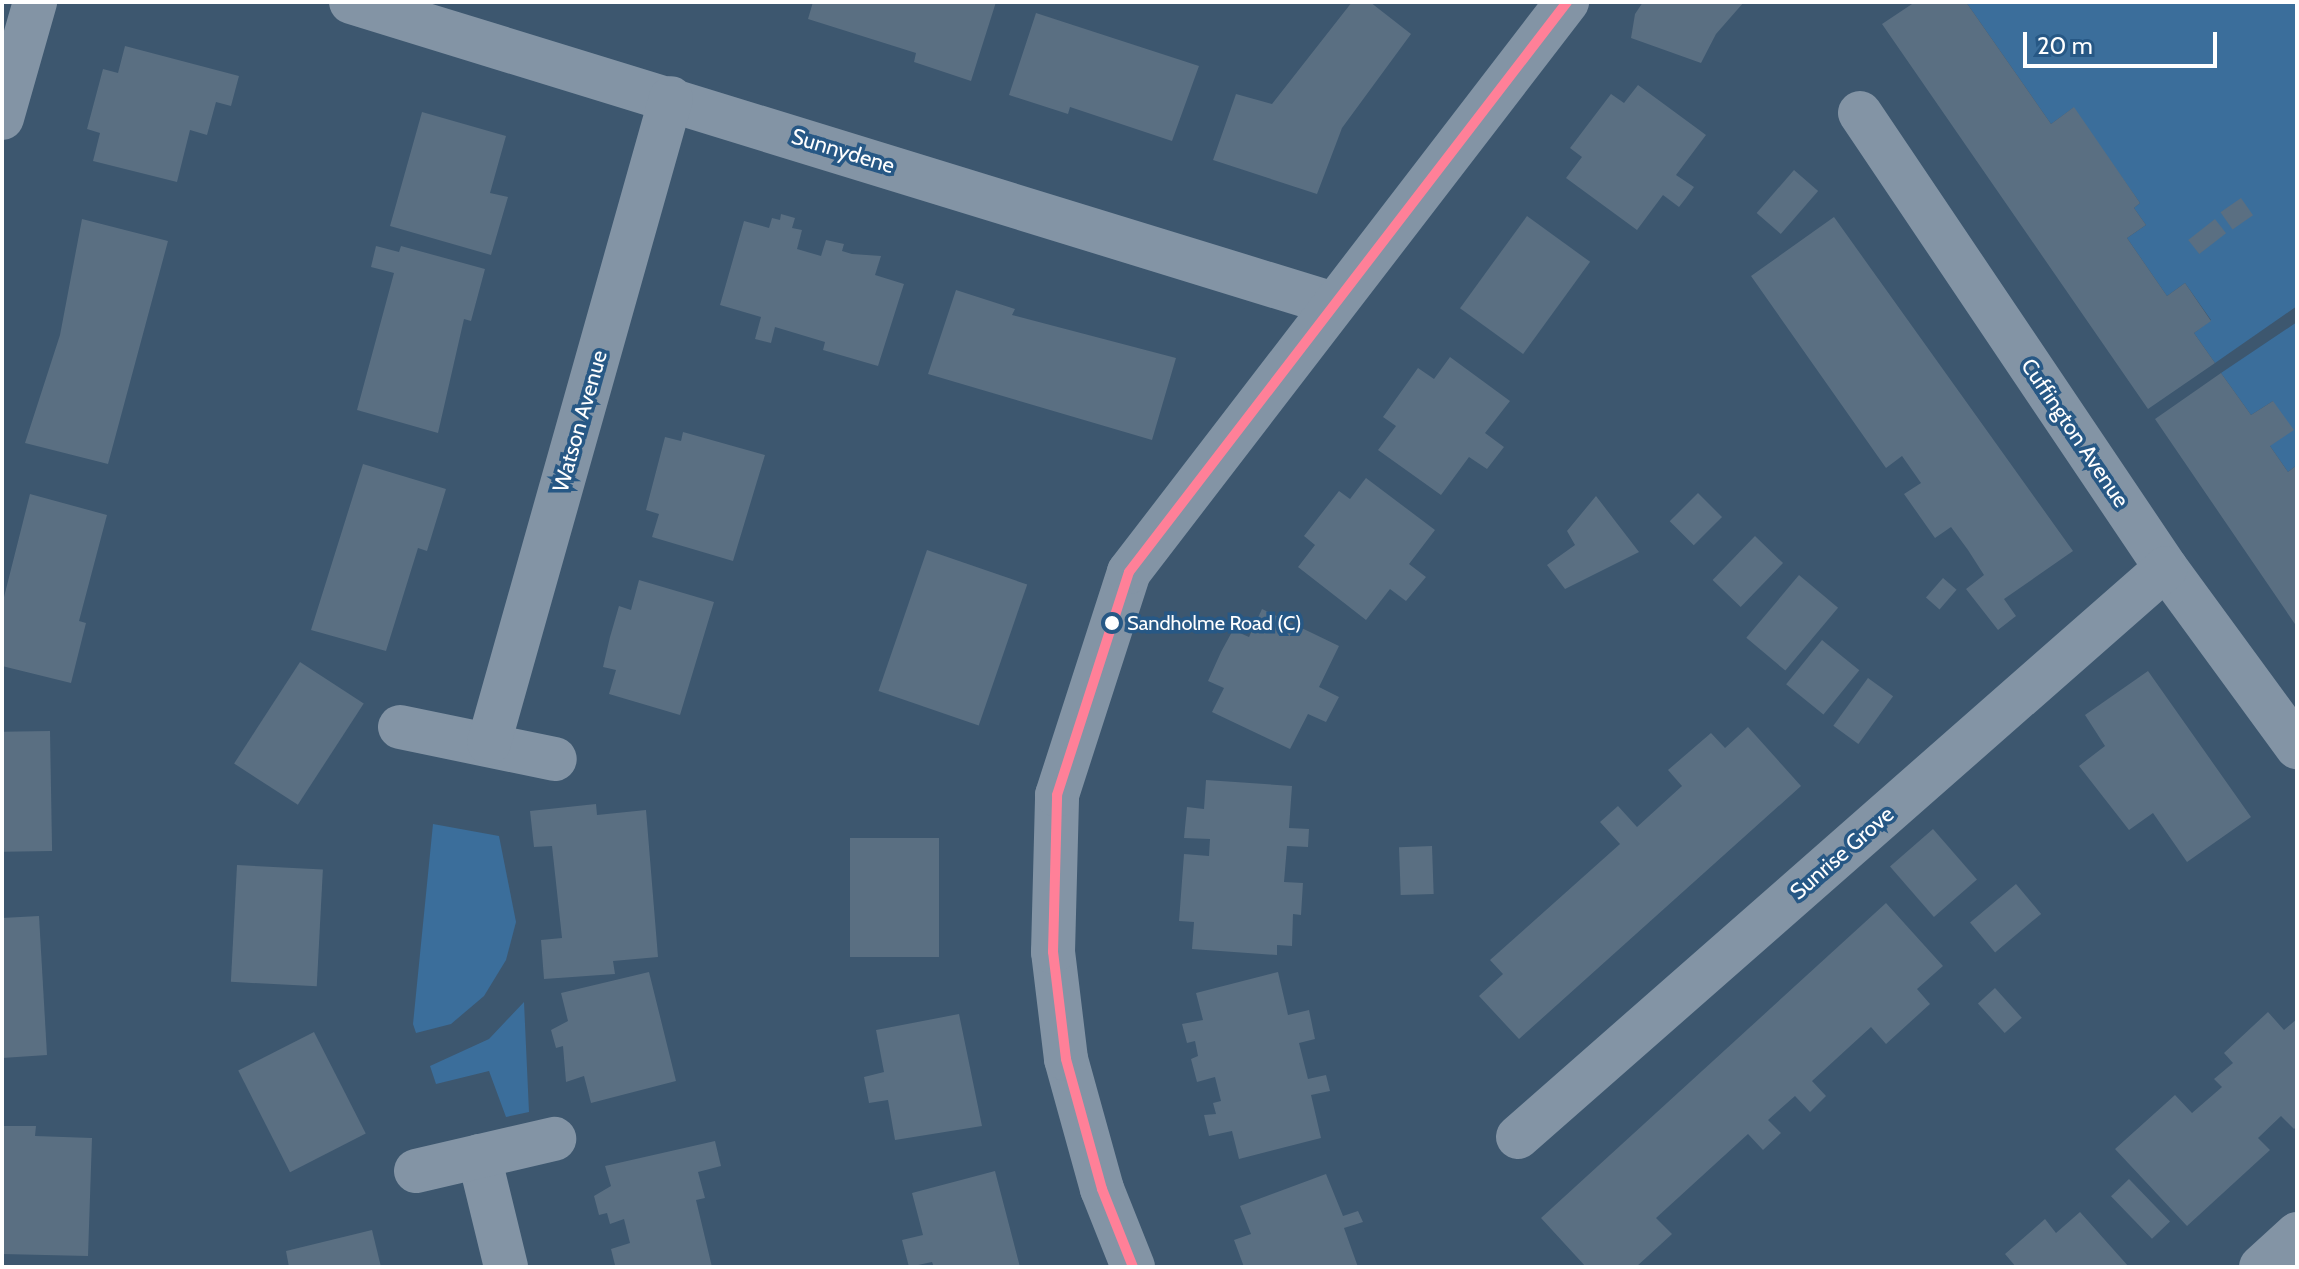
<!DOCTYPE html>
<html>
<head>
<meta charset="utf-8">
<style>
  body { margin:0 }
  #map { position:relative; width:2299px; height:1269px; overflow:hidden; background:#3d576f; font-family:Cabin,sans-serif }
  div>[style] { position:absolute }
  .green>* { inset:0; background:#3b6e9b }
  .building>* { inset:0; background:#5a6f82; transform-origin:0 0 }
  .street>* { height:44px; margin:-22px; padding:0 22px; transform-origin:22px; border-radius:22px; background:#8394a5 }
  .bus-1>* { height:10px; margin:-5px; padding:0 5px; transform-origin:5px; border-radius:5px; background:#ff8098 }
  .dots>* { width:22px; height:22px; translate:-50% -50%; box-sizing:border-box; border:4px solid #275885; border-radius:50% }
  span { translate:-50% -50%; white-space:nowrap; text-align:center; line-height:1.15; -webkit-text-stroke:7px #275885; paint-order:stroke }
  .bus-label { font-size:20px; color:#fff }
  .left { translate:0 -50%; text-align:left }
  .street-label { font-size:22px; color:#fff }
  .frame { position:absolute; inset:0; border:4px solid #fff; pointer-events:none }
  .scale { position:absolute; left:2023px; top:32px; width:194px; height:36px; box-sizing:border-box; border:4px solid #fff; border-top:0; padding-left:10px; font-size:24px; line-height:28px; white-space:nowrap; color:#fff; -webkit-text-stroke:6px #275885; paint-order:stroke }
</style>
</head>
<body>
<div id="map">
  <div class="green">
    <div style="clip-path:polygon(1966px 2px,2297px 2px,2297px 306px,2215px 363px,2194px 333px,2211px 320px,2199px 303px,2185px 283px,2167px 296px,2127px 238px,2146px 225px,2134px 208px,2140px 203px,2073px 108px,2051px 124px)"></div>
    <div style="clip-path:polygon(2297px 322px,2297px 465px,2288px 472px,2270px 446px,2273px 401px,2251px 415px,2221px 373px)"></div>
    <div style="clip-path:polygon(433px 824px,499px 836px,516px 922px,506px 960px,484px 996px,451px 1024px,416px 1033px,413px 1024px)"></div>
    <div style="clip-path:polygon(524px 1002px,529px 1112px,506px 1117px,489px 1071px,436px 1084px,430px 1066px,489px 1039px)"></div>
  </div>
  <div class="building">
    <div style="clip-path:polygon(813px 2px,996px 2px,971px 81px,914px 62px,916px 53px,808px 19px)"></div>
    <div style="clip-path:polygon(1352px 2px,1370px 2px,1411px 34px,1342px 128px,1317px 194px,1213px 160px,1236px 94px,1272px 104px)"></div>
    <div style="clip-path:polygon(1643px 2px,1744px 2px,1716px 34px,1701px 63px,1631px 38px,1635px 14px)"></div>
    <div style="clip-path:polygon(1915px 2px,1966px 2px,2051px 124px,2074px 107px,2140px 203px,2134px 208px,2146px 225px,2127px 238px,2167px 296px,2185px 283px,2211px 321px,2194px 333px,2215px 363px,2148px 409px,1882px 24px)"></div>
    <div style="clip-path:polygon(1036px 13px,1199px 66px,1172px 141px,1070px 107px,1068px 114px,1009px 95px)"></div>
    <div style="clip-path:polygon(125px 46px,239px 76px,231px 106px,216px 102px,207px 135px,190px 130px,177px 182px,93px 161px,100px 133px,87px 129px,103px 69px,118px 73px)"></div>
    <div style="clip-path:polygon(1638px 85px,1706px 135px,1676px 175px,1694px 187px,1686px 198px,1679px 207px,1663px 195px,1637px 230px,1566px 178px,1582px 157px,1570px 148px,1611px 94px,1624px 103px)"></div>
    <div style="clip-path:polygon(422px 112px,506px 136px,490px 193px,508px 197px,491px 255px,390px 226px)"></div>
    <div style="left:1794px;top:170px;width:32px;height:57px;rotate:41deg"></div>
    <div style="left:2241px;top:198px;width:21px;height:25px;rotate:55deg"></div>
    <div style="clip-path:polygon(781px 214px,795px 218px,792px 228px,802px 230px,797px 249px,821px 256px,826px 240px,844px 244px,842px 251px,852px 254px,881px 256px,875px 275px,904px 284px,878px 366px,823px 350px,825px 342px,775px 327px,771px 343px,755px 339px,761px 317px,720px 305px,744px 221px,769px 228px,772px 218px,780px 220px)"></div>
    <div style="left:1527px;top:216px;width:78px;height:114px;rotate:36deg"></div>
    <div style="clip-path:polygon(1834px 217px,2073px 551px,2004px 599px,2016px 616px,1998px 630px,1966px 589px,1984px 575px,1968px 550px,1951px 527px,1935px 538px,1904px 494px,1921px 483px,1902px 456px,1886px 468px,1751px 276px)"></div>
    <div style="clip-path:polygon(82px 219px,168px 241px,108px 464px,25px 443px,60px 335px)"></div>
    <div style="left:2215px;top:219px;width:18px;height:34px;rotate:52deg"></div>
    <div style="clip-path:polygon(376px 246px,399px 252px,401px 246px,485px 269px,471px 321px,464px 319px,438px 433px,357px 410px,394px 273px,371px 267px)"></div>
    <div style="clip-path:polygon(956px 290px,1015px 309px,1012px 315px,1176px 358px,1152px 440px,928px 374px)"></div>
    <div style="clip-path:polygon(1450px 357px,1510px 401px,1485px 433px,1504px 447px,1487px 469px,1469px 457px,1441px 495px,1378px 450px,1396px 426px,1383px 417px,1418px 368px,1434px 379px)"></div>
    <div style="clip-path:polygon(2221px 373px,2251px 415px,2273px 401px,2294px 430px,2270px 446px,2288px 472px,2297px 465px,2297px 627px,2155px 419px)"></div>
    <div style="clip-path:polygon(683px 432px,765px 455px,733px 561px,652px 537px,659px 514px,646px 510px,665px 437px,681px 441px)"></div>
    <div style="clip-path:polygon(363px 464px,446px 489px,427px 551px,418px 548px,386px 651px,311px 630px)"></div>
    <div style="clip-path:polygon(1366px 478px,1435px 530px,1409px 564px,1426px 577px,1406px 601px,1390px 589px,1366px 620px,1298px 567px,1315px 545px,1304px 536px,1339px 491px,1350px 499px)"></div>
    <div style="left:1698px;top:493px;width:34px;height:40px;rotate:45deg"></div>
    <div style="clip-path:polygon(30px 494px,107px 515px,79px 621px,86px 623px,71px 683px,2px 666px,2px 605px)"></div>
    <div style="clip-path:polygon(1596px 496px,1639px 552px,1565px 589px,1547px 565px,1575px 545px,1567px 531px)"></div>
    <div style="left:1755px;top:536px;width:39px;height:61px;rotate:44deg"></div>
    <div style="left:927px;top:550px;width:106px;height:149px;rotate:19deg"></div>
    <div style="left:1799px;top:575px;width:51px;height:82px;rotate:40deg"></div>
    <div style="left:1943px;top:578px;width:18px;height:26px;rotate:41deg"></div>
    <div style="clip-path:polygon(639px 580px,714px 602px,680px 715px,609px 694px,616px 670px,603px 667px,610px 637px,619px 606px,631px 610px)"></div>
    <div style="clip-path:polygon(1262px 609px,1339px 646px,1319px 687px,1339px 697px,1326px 722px,1308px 714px,1290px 749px,1212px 712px,1224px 688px,1208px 681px,1221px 652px,1233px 630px,1249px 637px)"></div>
    <div style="left:1822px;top:640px;width:48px;height:57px;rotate:39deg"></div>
    <div style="left:300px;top:662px;width:76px;height:121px;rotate:33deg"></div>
    <div style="clip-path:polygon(2148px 671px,2251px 817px,2187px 862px,2153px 813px,2129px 830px,2079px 766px,2105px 746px,2085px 715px)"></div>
    <div style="left:1868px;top:678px;width:31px;height:59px;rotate:36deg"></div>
    <div style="clip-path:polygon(1748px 727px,1801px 786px,1519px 1039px,1479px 996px,1503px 974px,1490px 960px,1620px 844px,1600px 822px,1618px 806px,1637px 827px,1682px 786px,1668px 770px,1711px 733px,1725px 748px)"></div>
    <div style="left:50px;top:731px;width:120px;height:48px;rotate:89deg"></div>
    <div style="clip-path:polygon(1206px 780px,1292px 786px,1289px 828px,1309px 829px,1308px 847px,1287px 846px,1284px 882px,1303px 883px,1301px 915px,1293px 914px,1292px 946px,1277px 945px,1277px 955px,1192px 949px,1194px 922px,1179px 921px,1184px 854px,1209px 856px,1210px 839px,1184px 838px,1187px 807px,1204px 809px)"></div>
    <div style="clip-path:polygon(596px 804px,597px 815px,646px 810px,658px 957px,613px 961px,615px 974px,544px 979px,541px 940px,562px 938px,552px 846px,534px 847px,530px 811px)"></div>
    <div style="left:1933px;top:829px;width:67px;height:57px;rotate:49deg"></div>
    <div style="left:850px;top:838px;width:89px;height:119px"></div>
    <div style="left:1432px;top:846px;width:48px;height:33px;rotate:88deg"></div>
    <div style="left:237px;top:865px;width:86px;height:117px;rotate:3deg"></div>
    <div style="left:2016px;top:884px;width:39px;height:60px;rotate:50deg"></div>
    <div style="clip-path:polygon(1886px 903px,1943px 966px,1917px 989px,1930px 1004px,1886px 1044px,1871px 1027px,1812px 1081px,1826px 1096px,1810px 1112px,1795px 1096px,1768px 1120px,1781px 1133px,1763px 1150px,1748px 1134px,1656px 1218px,1672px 1234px,1636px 1267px,1586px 1267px,1541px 1218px)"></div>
    <div style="clip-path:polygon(39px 916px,47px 1055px,2px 1058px,2px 918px)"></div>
    <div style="clip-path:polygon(649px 972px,676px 1081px,591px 1103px,584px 1076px,566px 1082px,563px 1046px,556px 1048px,551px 1030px,568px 1021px,561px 993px)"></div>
    <div style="clip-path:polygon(1278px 972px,1288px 1015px,1309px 1010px,1315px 1039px,1299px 1043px,1308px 1079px,1326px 1075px,1330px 1091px,1311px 1095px,1321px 1138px,1239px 1159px,1232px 1131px,1209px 1136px,1204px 1115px,1216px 1114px,1213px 1103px,1221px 1101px,1215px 1077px,1197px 1082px,1191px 1059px,1198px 1056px,1195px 1041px,1187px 1043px,1182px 1024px,1203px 1020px,1196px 993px)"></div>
    <div style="left:1995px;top:988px;width:40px;height:23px;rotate:48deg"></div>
    <div style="clip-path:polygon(2268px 1012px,2284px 1030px,2297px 1019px,2297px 1126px,2294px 1129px,2281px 1116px,2258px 1138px,2270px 1150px,2187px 1226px,2115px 1149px,2175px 1095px,2192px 1113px,2222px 1087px,2214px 1079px,2233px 1063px,2224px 1053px)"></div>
    <div style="clip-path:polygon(959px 1014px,982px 1126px,895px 1140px,888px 1100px,869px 1103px,864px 1077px,884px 1072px,876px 1030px)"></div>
    <div style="left:314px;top:1032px;width:114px;height:85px;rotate:63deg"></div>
    <div style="clip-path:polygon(2px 1126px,36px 1126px,35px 1136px,92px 1138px,88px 1256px,2px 1254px)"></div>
    <div style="clip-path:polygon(715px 1141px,721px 1166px,698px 1172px,705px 1198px,696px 1200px,712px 1267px,615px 1265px,611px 1249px,630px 1243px,624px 1219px,610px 1224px,607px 1213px,599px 1215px,594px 1196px,611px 1186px,605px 1166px)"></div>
    <div style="clip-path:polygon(995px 1171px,1020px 1267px,934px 1267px,932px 1262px,909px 1267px,902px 1240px,923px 1235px,912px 1193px)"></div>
    <div style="clip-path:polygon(1326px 1174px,1343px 1216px,1358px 1211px,1363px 1222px,1344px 1228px,1358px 1267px,1244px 1267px,1234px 1240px,1251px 1234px,1240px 1206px)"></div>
    <div style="left:2129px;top:1179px;width:59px;height:25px;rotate:46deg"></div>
    <div style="clip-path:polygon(2080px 1212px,2129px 1267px,2016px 1267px,2005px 1254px,2045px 1219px,2056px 1233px)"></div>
    <div style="clip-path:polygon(372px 1230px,381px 1267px,289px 1267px,286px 1251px)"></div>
  </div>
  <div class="street">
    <div style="left:351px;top:2px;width:1027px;rotate:17.09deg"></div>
    <div style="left:1860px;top:113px;width:548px;rotate:56.08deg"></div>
    <div style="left:2166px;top:568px;width:222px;rotate:53.8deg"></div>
    <div style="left:2px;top:118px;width:121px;rotate:-74.1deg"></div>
    <div style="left:400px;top:727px;width:158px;rotate:11.7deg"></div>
    <div style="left:489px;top:743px;width:670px;rotate:-74.24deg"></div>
    <div style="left:1518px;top:1137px;width:862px;rotate:-41.29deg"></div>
    <div style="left:479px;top:1156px;width:114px;rotate:76.3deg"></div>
    <div style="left:416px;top:1171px;width:142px;rotate:-13.1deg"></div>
    <div style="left:1133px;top:1267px;width:84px;rotate:-111.7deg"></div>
    <div style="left:1102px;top:1189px;width:135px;rotate:-105.5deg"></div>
    <div style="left:1066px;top:1059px;width:108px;rotate:-96.9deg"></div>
    <div style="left:1053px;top:952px;width:157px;rotate:-88.5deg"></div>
    <div style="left:1057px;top:795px;width:234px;rotate:-72.1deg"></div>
    <div style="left:1129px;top:572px;width:719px;rotate:-52.46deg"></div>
    <div style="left:2261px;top:1267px;width:49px;rotate:-42.5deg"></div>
  </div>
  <div class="bus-1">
    <div style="left:1133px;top:1267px;width:84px;rotate:-111.7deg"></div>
    <div style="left:1102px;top:1189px;width:135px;rotate:-105.5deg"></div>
    <div style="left:1066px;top:1059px;width:108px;rotate:-96.9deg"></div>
    <div style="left:1053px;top:952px;width:157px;rotate:-88.5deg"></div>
    <div style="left:1057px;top:795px;width:234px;rotate:-72.1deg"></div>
    <div style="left:1129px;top:572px;width:719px;rotate:-52.46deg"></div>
  </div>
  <div class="dots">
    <div style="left:1112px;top:623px;background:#fff"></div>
  </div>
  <div class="bus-label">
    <span class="left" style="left:1127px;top:623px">Sandholme Road (C)</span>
  </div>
  <div class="street-label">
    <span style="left:843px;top:151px;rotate:17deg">Sunnydene</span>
    <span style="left:580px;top:421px;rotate:-74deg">Watson Avenue</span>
    <span style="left:2075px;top:433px;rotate:56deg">Cuffington Avenue</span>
    <span style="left:1842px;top:853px;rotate:-41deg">Sunrise Grove</span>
  </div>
  <div class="frame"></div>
  <div class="scale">20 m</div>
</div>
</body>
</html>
